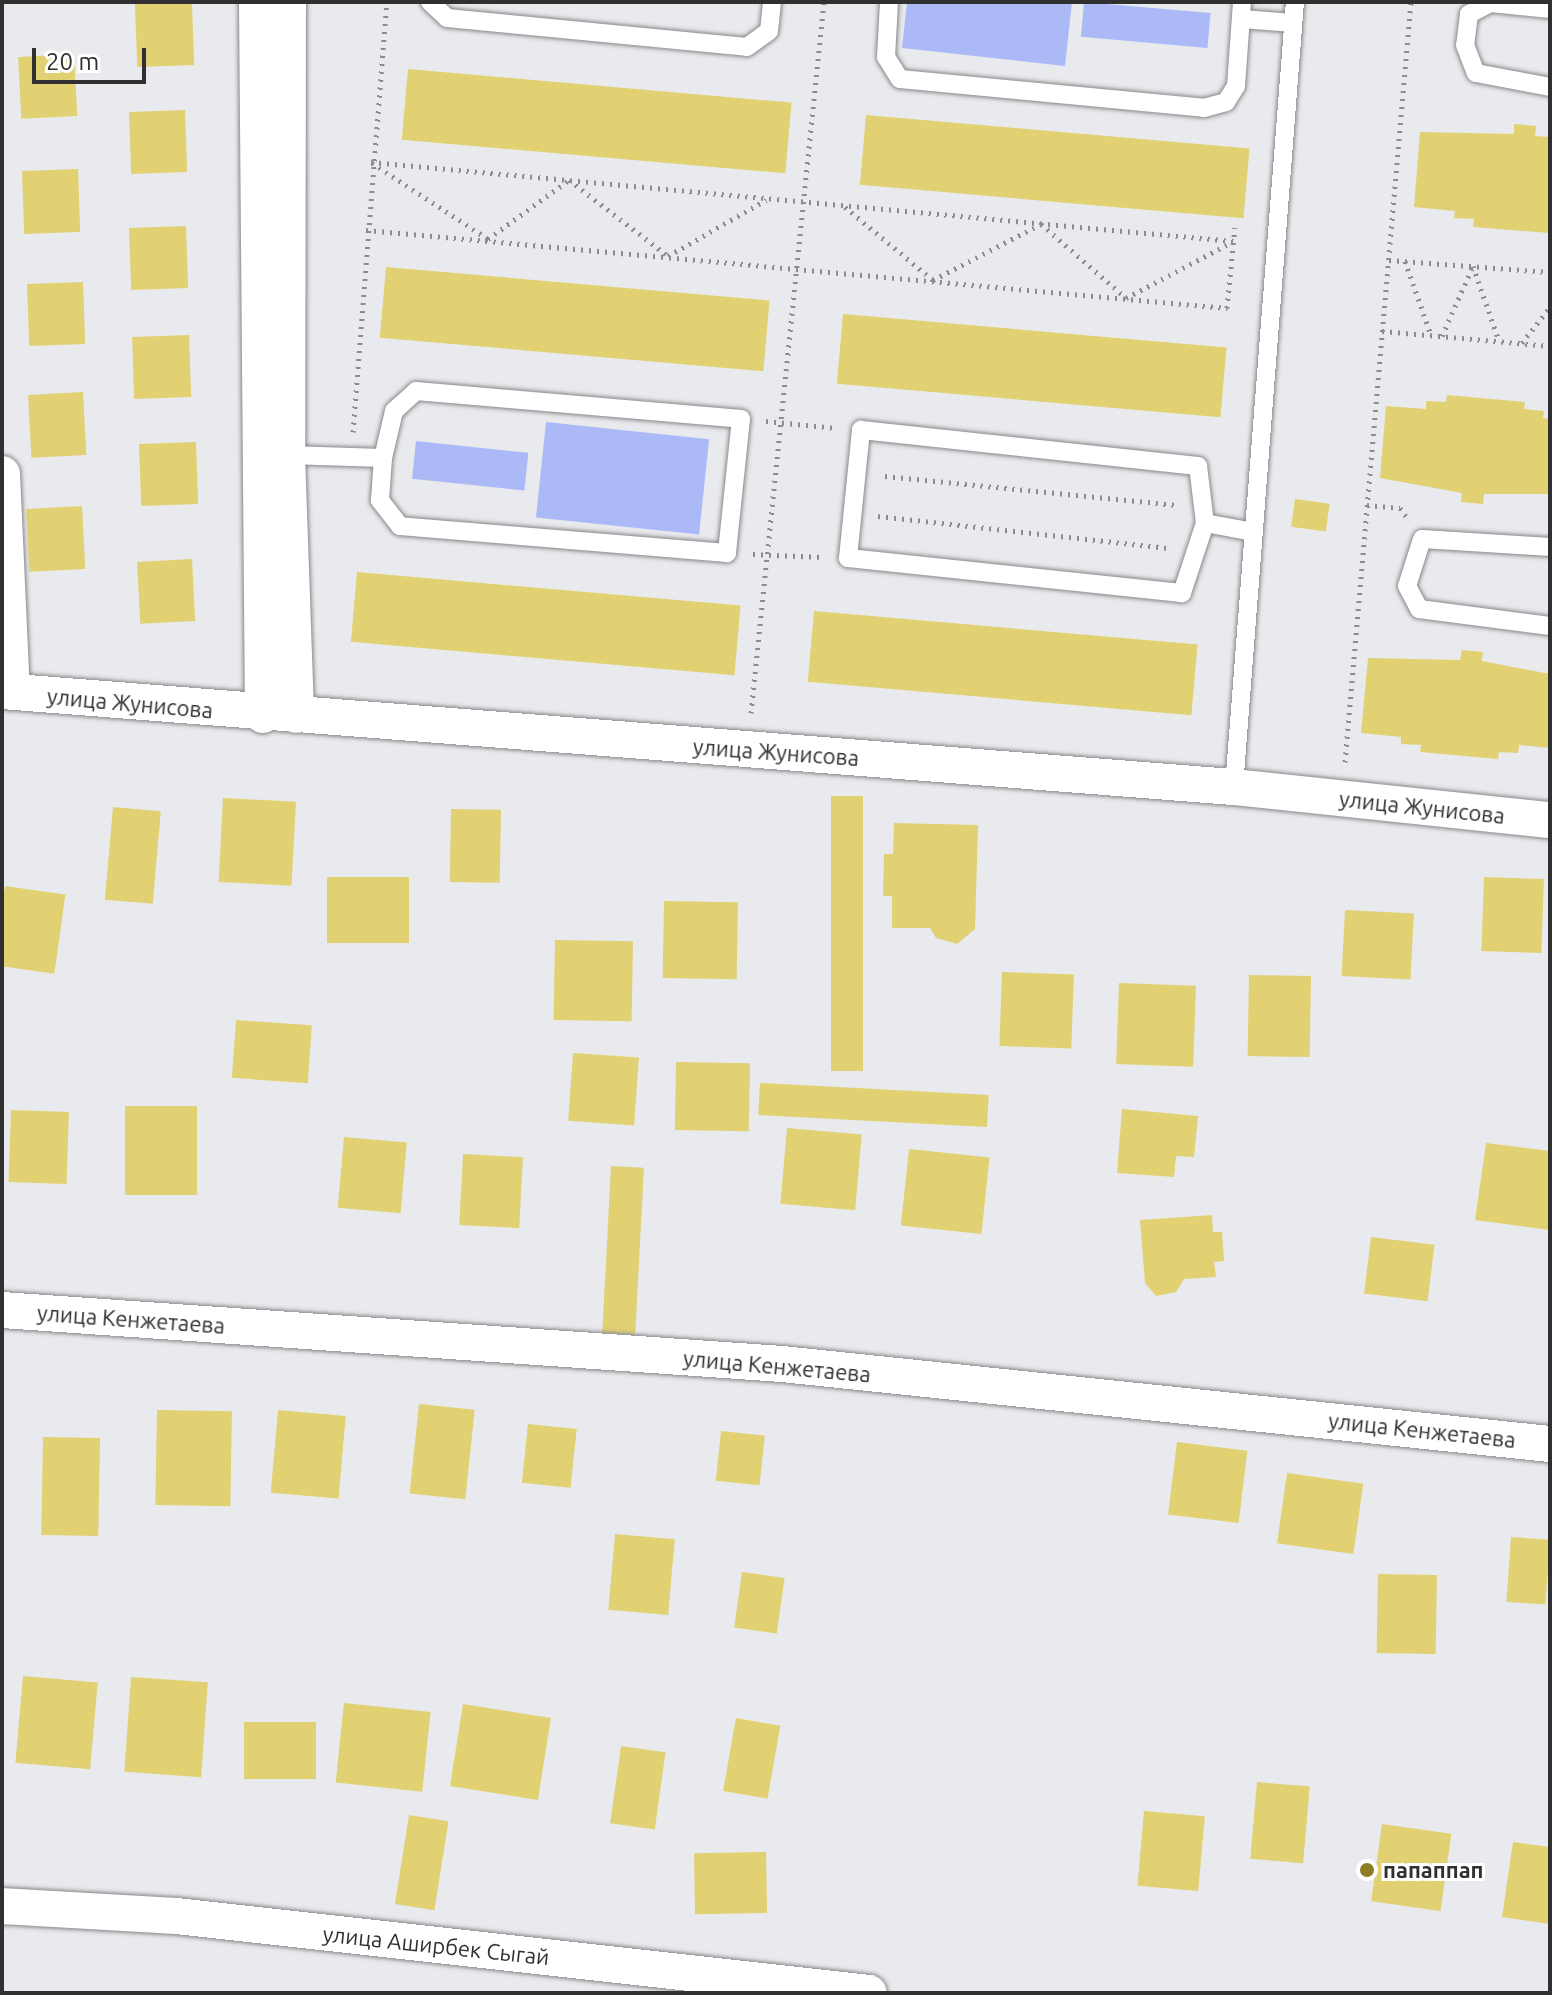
<!DOCTYPE html>
<html>
<head>
<meta charset="utf-8">
<style>
  body { margin:0 }
  #map { position:relative; width:1552px; height:1995px; overflow:hidden; background:#e9eaed; font-family:Ubuntu,sans-serif }
  div>[style] { position:absolute }
  .green>* { inset:0; background:#abb9f7; transform-origin:0 0 }
  .building>* { inset:0; background:#e1d173; transform-origin:0 0 }
  .path>* { height:5px; margin-top:-2.5px; transform-origin:0; background:repeating-linear-gradient(90deg,#8c8c8e 0 2px,transparent 0 8px) }
  .roads { filter:drop-shadow(0 0 2px #87888b) drop-shadow(0 0 2px #87888b) }
  .service>* { height:18px; margin:-9px; padding:0 9px; transform-origin:9px; border-radius:9px; background:#fff }
  .minor>* { height:36px; margin:-18px; padding:0 18px; transform-origin:18px; border-radius:18px; background:#fff }
  .dots>* { width:22px; height:22px; translate:-50% -50%; box-sizing:border-box; border:4px solid #fff; border-radius:50% }
  span { translate:-50% -50%; white-space:nowrap; text-align:center; line-height:1.15; -webkit-text-stroke:6px #fff; paint-order:stroke }
  .street-label { font-size:22px; color:#303031 }
  .poi-label { font-size:22px; color:#303031; font-weight:700 }
  .left { translate:0 -50%; text-align:left }
  .frame { position:absolute; inset:0; border:4px solid #303031; pointer-events:none }
  .scale { position:absolute; left:32px; top:48px; width:114px; height:36px; box-sizing:border-box; border:4px solid #303031; border-top:0; padding-left:10px; font-size:24px; line-height:28px; white-space:nowrap; color:#303031; -webkit-text-stroke:6px #fff; paint-order:stroke }
</style>
</head>
<body>
<div id="map">
  <div class="green">
    <div style="clip-path:polygon(907px 2px,1072px 2px,1065px 66px,902px 48px)"></div>
    <div style="left:1084px;top:2px;width:127px;height:35px;rotate:5deg"></div>
    <div style="left:546px;top:422px;width:164px;height:96px;rotate:6deg"></div>
    <div style="left:416px;top:441px;width:113px;height:38px;rotate:6deg"></div>
  </div>
  <div class="building">
    <div style="left:192px;top:2px;width:63px;height:57px;rotate:88deg"></div>
    <div style="left:74px;top:54px;width:62px;height:56px;rotate:87deg"></div>
    <div style="left:408px;top:69px;width:385px;height:71px;rotate:5deg"></div>
    <div style="left:185px;top:110px;width:62px;height:56px;rotate:88deg"></div>
    <div style="left:866px;top:115px;width:385px;height:70px;rotate:5deg"></div>
    <div style="clip-path:polygon(1514px 124px,1536px 126px,1535px 136px,1550px 137px,1550px 233px,1473px 227px,1474px 219px,1454px 218px,1455px 211px,1414px 207px,1420px 132px,1514px 134px)"></div>
    <div style="left:78px;top:169px;width:63px;height:56px;rotate:88deg"></div>
    <div style="left:186px;top:226px;width:62px;height:57px;rotate:88deg"></div>
    <div style="left:386px;top:267px;width:385px;height:71px;rotate:5deg"></div>
    <div style="left:83px;top:282px;width:62px;height:56px;rotate:88deg"></div>
    <div style="left:843px;top:314px;width:385px;height:70px;rotate:5deg"></div>
    <div style="left:189px;top:335px;width:62px;height:57px;rotate:88deg"></div>
    <div style="left:83px;top:392px;width:63px;height:55px;rotate:87deg"></div>
    <div style="clip-path:polygon(1447px 395px,1525px 402px,1524px 409px,1544px 411px,1543px 418px,1550px 419px,1550px 494px,1484px 494px,1483px 504px,1461px 502px,1462px 493px,1380px 478px,1386px 406px,1426px 409px,1426px 401px,1446px 402px)"></div>
    <div style="left:196px;top:442px;width:62px;height:57px;rotate:88deg"></div>
    <div style="left:1295px;top:499px;width:35px;height:28px;rotate:8deg"></div>
    <div style="left:82px;top:506px;width:63px;height:56px;rotate:87deg"></div>
    <div style="left:192px;top:559px;width:62px;height:55px;rotate:87deg"></div>
    <div style="left:357px;top:572px;width:385px;height:70px;rotate:5deg"></div>
    <div style="left:814px;top:611px;width:385px;height:71px;rotate:5deg"></div>
    <div style="clip-path:polygon(1462px 650px,1483px 652px,1482px 661px,1550px 674px,1550px 748px,1519px 745px,1518px 753px,1499px 752px,1498px 759px,1420px 752px,1421px 745px,1401px 744px,1401px 737px,1361px 733px,1368px 658px,1460px 660px)"></div>
    <div style="left:831px;top:796px;width:32px;height:275px"></div>
    <div style="left:223px;top:798px;width:73px;height:84px;rotate:3deg"></div>
    <div style="left:113px;top:807px;width:48px;height:93px;rotate:5deg"></div>
    <div style="left:451px;top:809px;width:50px;height:73px;rotate:1deg"></div>
    <div style="clip-path:polygon(894px 823px,978px 825px,975px 929px,957px 944px,936px 938px,930px 928px,892px 928px,892px 896px,883px 896px,884px 854px,893px 854px)"></div>
    <div style="left:327px;top:877px;width:82px;height:66px"></div>
    <div style="left:1484px;top:877px;width:60px;height:74px;rotate:2deg"></div>
    <div style="left:5px;top:886px;width:61px;height:80px;rotate:8deg"></div>
    <div style="left:664px;top:901px;width:74px;height:77px;rotate:1deg"></div>
    <div style="left:1345px;top:910px;width:69px;height:66px;rotate:3deg"></div>
    <div style="left:555px;top:940px;width:78px;height:80px;rotate:1deg"></div>
    <div style="left:1002px;top:972px;width:72px;height:74px;rotate:2deg"></div>
    <div style="left:1249px;top:975px;width:62px;height:81px;rotate:1deg"></div>
    <div style="left:1119px;top:983px;width:77px;height:81px;rotate:2deg"></div>
    <div style="left:236px;top:1020px;width:76px;height:58px;rotate:4deg"></div>
    <div style="left:573px;top:1053px;width:66px;height:68px;rotate:4deg"></div>
    <div style="left:676px;top:1062px;width:74px;height:68px;rotate:1deg"></div>
    <div style="left:760px;top:1083px;width:229px;height:32px;rotate:3deg"></div>
    <div style="left:125px;top:1106px;width:72px;height:89px"></div>
    <div style="clip-path:polygon(1122px 1109px,1198px 1116px,1194px 1157px,1176px 1156px,1174px 1177px,1117px 1173px)"></div>
    <div style="left:11px;top:1110px;width:58px;height:72px;rotate:2deg"></div>
    <div style="left:787px;top:1128px;width:75px;height:76px;rotate:5deg"></div>
    <div style="left:344px;top:1137px;width:63px;height:71px;rotate:5deg"></div>
    <div style="clip-path:polygon(1486px 1143px,1550px 1151px,1550px 1230px,1475px 1220px)"></div>
    <div style="left:909px;top:1149px;width:81px;height:77px;rotate:6deg"></div>
    <div style="left:463px;top:1154px;width:60px;height:71px;rotate:3deg"></div>
    <div style="left:611px;top:1166px;width:33px;height:167px;rotate:3deg"></div>
    <div style="clip-path:polygon(1212px 1215px,1213px 1232px,1222px 1232px,1224px 1261px,1214px 1262px,1216px 1277px,1184px 1279px,1176px 1292px,1156px 1296px,1145px 1283px,1140px 1220px)"></div>
    <div style="left:1371px;top:1237px;width:64px;height:57px;rotate:7deg"></div>
    <div style="left:419px;top:1404px;width:56px;height:90px;rotate:6deg"></div>
    <div style="left:157px;top:1410px;width:75px;height:95px;rotate:1deg"></div>
    <div style="left:278px;top:1410px;width:68px;height:83px;rotate:5deg"></div>
    <div style="left:528px;top:1424px;width:49px;height:59px;rotate:6deg"></div>
    <div style="left:721px;top:1431px;width:44px;height:50px;rotate:6deg"></div>
    <div style="left:43px;top:1437px;width:57px;height:98px;rotate:1deg"></div>
    <div style="left:1177px;top:1442px;width:71px;height:73px;rotate:7deg"></div>
    <div style="left:1287px;top:1473px;width:77px;height:71px;rotate:8deg"></div>
    <div style="left:615px;top:1534px;width:60px;height:76px;rotate:5deg"></div>
    <div style="left:1511px;top:1537px;width:39px;height:65px;rotate:4deg"></div>
    <div style="left:742px;top:1572px;width:43px;height:56px;rotate:8deg"></div>
    <div style="left:1378px;top:1574px;width:59px;height:79px;rotate:1deg"></div>
    <div style="left:23px;top:1676px;width:75px;height:87px;rotate:5deg"></div>
    <div style="left:131px;top:1677px;width:77px;height:95px;rotate:4deg"></div>
    <div style="left:344px;top:1703px;width:87px;height:80px;rotate:6deg"></div>
    <div style="left:463px;top:1704px;width:89px;height:83px;rotate:9deg"></div>
    <div style="left:736px;top:1718px;width:45px;height:74px;rotate:10deg"></div>
    <div style="left:244px;top:1722px;width:72px;height:57px"></div>
    <div style="left:621px;top:1746px;width:45px;height:78px;rotate:8deg"></div>
    <div style="left:1257px;top:1782px;width:53px;height:77px;rotate:5deg"></div>
    <div style="left:1144px;top:1811px;width:61px;height:75px;rotate:5deg"></div>
    <div style="left:409px;top:1815px;width:40px;height:90px;rotate:9deg"></div>
    <div style="left:1382px;top:1824px;width:70px;height:78px;rotate:8deg"></div>
    <div style="clip-path:polygon(1513px 1842px,1550px 1847px,1550px 1924px,1502px 1917px)"></div>
    <div style="left:766px;top:1852px;width:61px;height:72px;rotate:89deg"></div>
  </div>
  <div class="path">
    <div style="left:371px;top:162px;width:866px;rotate:5.24deg"></div>
    <div style="left:372px;top:163px;width:139px;rotate:33.2deg"></div>
    <div style="left:488px;top:239px;width:100px;rotate:-36.1deg"></div>
    <div style="left:569px;top:180px;width:125px;rotate:37.5deg"></div>
    <div style="left:668px;top:256px;width:113px;rotate:-29.7deg"></div>
    <div style="left:845px;top:207px;width:114px;rotate:39.7deg"></div>
    <div style="left:933px;top:280px;width:122px;rotate:-27.4deg"></div>
    <div style="left:1041px;top:224px;width:113px;rotate:41deg"></div>
    <div style="left:1126px;top:298px;width:120px;rotate:-27.8deg"></div>
    <div style="left:366px;top:230px;width:865px;rotate:5.18deg"></div>
    <div style="left:1227px;top:308px;width:81px;rotate:-84.4deg"></div>
    <div style="left:1389px;top:260px;width:161px;rotate:4.3deg"></div>
    <div style="left:1405px;top:261px;width:78px;rotate:70.6deg"></div>
    <div style="left:1382px;top:331px;width:169px;rotate:5.1deg"></div>
    <div style="left:1442px;top:336px;width:77px;rotate:-66.1deg"></div>
    <div style="left:1473px;top:266px;width:79px;rotate:70.9deg"></div>
    <div style="left:1522px;top:343px;width:46px;rotate:-52.1deg"></div>
    <div style="left:766px;top:421px;width:70px;rotate:5.7deg"></div>
    <div style="left:353px;top:432px;width:431px;rotate:-85.5deg"></div>
    <div style="left:885px;top:476px;width:293px;rotate:5.7deg"></div>
    <div style="left:1367px;top:505px;width:33px;rotate:5deg"></div>
    <div style="left:1400px;top:508px;width:10px;rotate:53deg"></div>
    <div style="left:878px;top:516px;width:294px;rotate:6.3deg"></div>
    <div style="left:753px;top:554px;width:70px;rotate:2.5deg"></div>
    <div style="left:751px;top:713px;width:715px;rotate:-84.14deg"></div>
    <div style="left:1345px;top:762px;width:763px;rotate:-85.04deg"></div>
  </div>
  <div class="roads">
    <div class="service">
      <div style="left:430px;top:2px;width:23px;rotate:43deg"></div>
      <div style="left:447px;top:18px;width:301px;rotate:5.5deg"></div>
      <div style="left:747px;top:47px;width:27px;rotate:-36deg"></div>
      <div style="left:769px;top:31px;width:29px;rotate:-84deg"></div>
      <div style="left:889px;top:2px;width:55px;rotate:93.1deg"></div>
      <div style="left:886px;top:57px;width:26px;rotate:58deg"></div>
      <div style="left:900px;top:79px;width:305px;rotate:5.4deg"></div>
      <div style="left:1204px;top:108px;width:23px;rotate:-15deg"></div>
      <div style="left:1226px;top:102px;width:19px;rotate:-58deg"></div>
      <div style="left:1236px;top:86px;width:84px;rotate:-85.9deg"></div>
      <div style="left:1550px;top:9px;width:60px;rotate:-174.3deg"></div>
      <div style="left:1490px;top:3px;width:24px;rotate:152deg"></div>
      <div style="left:1469px;top:14px;width:31px;rotate:97deg"></div>
      <div style="left:1465px;top:45px;width:30px;rotate:69deg"></div>
      <div style="left:1476px;top:73px;width:75px;rotate:10.7deg"></div>
      <div style="left:1242px;top:19px;width:51px;rotate:4.5deg"></div>
      <div style="left:416px;top:391px;width:326px;rotate:4.9deg"></div>
      <div style="left:741px;top:419px;width:135px;rotate:96deg"></div>
      <div style="left:727px;top:553px;width:328px;rotate:-175.3deg"></div>
      <div style="left:400px;top:526px;width:33px;rotate:-128deg"></div>
      <div style="left:380px;top:500px;width:42px;rotate:-85.9deg"></div>
      <div style="left:383px;top:458px;width:48px;rotate:-76.8deg"></div>
      <div style="left:394px;top:411px;width:30px;rotate:-42deg"></div>
      <div style="left:287px;top:455px;width:96px;rotate:1.8deg"></div>
      <div style="left:1205px;top:523px;width:74px;rotate:108.2deg"></div>
      <div style="left:1182px;top:593px;width:336px;rotate:-174deg"></div>
      <div style="left:848px;top:558px;width:129px;rotate:-84.2deg"></div>
      <div style="left:861px;top:430px;width:339px;rotate:6.1deg"></div>
      <div style="left:1198px;top:466px;width:57px;rotate:83deg"></div>
      <div style="left:1205px;top:523px;width:50px;rotate:10.4deg"></div>
      <div style="left:1550px;top:547px;width:128px;rotate:-176.4deg"></div>
      <div style="left:1422px;top:539px;width:49px;rotate:107.7deg"></div>
      <div style="left:1407px;top:586px;width:26px;rotate:62deg"></div>
      <div style="left:1419px;top:609px;width:132px;rotate:7.4deg"></div>
      <div style="left:1234px;top:787px;width:787px;rotate:-85.56deg"></div>
    </div>
    <div class="minor">
      <div style="left:257px;top:2px;width:713px;rotate:89.52deg"></div>
      <div style="left:288px;top:2px;width:453px;rotate:90.1deg"></div>
      <div style="left:287px;top:455px;width:260px;rotate:88deg"></div>
      <div style="left:2px;top:474px;width:218px;rotate:87.4deg"></div>
      <div style="left:2px;top:691px;width:1236px;rotate:4.46deg"></div>
      <div style="left:1234px;top:787px;width:318px;rotate:6deg"></div>
      <div style="left:2px;top:1310px;width:782px;rotate:3.96deg"></div>
      <div style="left:782px;top:1364px;width:772px;rotate:5.95deg"></div>
      <div style="left:2px;top:1906px;width:174px;rotate:3.3deg"></div>
      <div style="left:176px;top:1916px;width:697px;rotate:6.34deg"></div>
    </div>
  </div>
  <div class="dots">
    <div style="left:1367px;top:1870px;background:#8c7d24"></div>
  </div>
  <div class="street-label">
    <span style="left:130px;top:703px;rotate:5deg">улица Жунисова</span>
    <span style="left:776px;top:752px;rotate:4deg">улица Жунисова</span>
    <span style="left:1422px;top:807px;rotate:6deg">улица Жунисова</span>
    <span style="left:131px;top:1319px;rotate:4deg">улица Кенжетаева</span>
    <span style="left:777px;top:1366px;rotate:5deg">улица Кенжетаева</span>
    <span style="left:1422px;top:1430px;rotate:6deg">улица Кенжетаева</span>
    <span style="left:436px;top:1945px;rotate:6deg">улица Аширбек Сыгай</span>
  </div>
  <div class="poi-label">
    <span class="left" style="left:1383px;top:1870px">папаппап</span>
  </div>
  <div class="frame"></div>
  <div class="scale">20 m</div>
</div>
</body>
</html>
